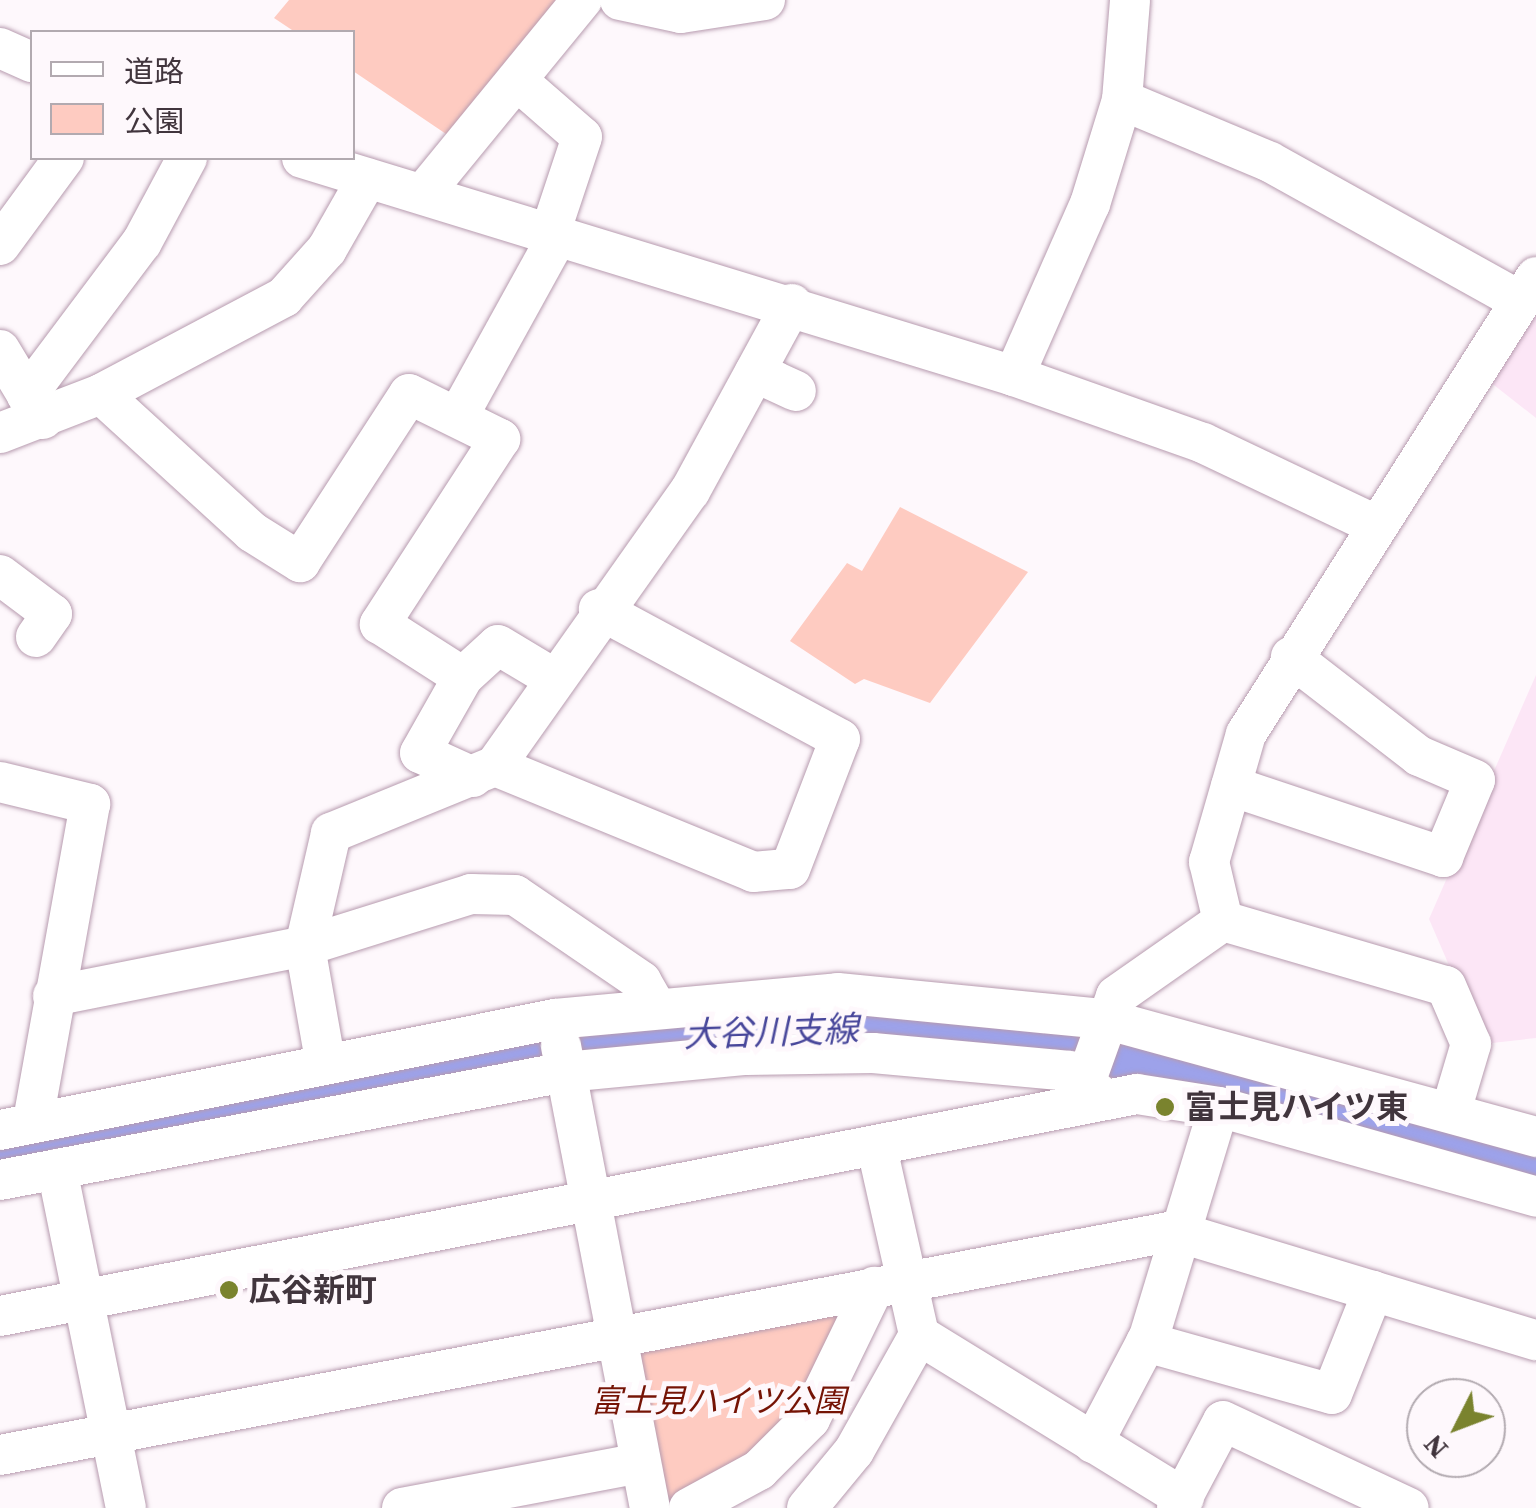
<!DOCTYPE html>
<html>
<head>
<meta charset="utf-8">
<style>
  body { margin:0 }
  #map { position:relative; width:1536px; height:1508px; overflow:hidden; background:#fef8fc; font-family:"Source Serif 4","Noto Sans JP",serif }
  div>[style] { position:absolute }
  .built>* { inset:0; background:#fce6f6 }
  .green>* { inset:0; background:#fecbc1 }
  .river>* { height:50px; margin:-25px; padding:0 25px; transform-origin:25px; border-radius:25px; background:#9da2ea }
  .roads { filter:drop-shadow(0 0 2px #b79baf) drop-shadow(0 0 2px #b79baf) }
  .minor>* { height:40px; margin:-20px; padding:0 20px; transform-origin:20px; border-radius:20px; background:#fff }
  .dots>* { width:28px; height:28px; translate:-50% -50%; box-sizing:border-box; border:5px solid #fef8fc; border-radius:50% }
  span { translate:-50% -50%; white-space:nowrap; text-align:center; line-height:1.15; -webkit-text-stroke:10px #fef8fc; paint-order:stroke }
  .poi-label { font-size:32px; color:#41353d; font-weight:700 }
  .left { translate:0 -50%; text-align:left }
  .park-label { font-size:32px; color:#751305; font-style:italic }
  .water-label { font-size:35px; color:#47469a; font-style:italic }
  .legend { position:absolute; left:30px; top:30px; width:325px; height:130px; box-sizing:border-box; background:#fef8fc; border:2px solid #b2aab0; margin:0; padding:12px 18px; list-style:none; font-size:30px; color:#41353d }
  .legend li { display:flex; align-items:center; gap:20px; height:50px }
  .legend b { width:50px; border:2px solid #b2aab0 }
  .north { position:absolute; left:1406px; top:1378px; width:100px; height:100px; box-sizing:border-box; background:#fef8fc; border:2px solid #b2aab0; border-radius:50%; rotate:228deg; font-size:28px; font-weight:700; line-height:40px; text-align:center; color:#41353d }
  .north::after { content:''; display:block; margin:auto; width:35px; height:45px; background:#7a832e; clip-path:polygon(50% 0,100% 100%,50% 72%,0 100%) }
</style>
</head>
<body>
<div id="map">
  <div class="built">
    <div style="clip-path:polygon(1536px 298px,1536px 418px,1485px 378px)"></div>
    <div style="clip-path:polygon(1536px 675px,1536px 1038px,1483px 1044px,1429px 919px)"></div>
  </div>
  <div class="green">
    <div style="clip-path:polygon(289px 0,562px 0,452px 138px,353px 71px,352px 32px,295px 32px,274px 18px)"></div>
    <div style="clip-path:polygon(900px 507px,1028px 572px,930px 703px,864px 679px,855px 684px,790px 641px,847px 563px,862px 571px)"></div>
    <div style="clip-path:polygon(846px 1303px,806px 1413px,677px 1508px,665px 1505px,635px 1341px)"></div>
  </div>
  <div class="river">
    <div style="left:0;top:1157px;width:595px;rotate:-10.95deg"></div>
    <div style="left:584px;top:1044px;width:147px;rotate:-6.3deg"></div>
    <div style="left:730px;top:1028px;width:141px"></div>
    <div style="left:871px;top:1028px;width:205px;rotate:3.9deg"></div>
    <div style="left:1076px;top:1042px;width:476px;rotate:15.1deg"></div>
  </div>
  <div class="roads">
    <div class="minor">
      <div style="left:620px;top:0;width:62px;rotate:12deg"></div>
      <div style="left:681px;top:13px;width:85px;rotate:-8.8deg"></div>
      <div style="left:0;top:48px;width:35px;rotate:24deg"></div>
      <div style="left:520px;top:83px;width:82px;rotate:41.1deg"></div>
      <div style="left:582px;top:137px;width:104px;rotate:108.4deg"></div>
      <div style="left:1122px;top:100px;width:160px;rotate:22.7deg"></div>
      <div style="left:1270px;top:162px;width:286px;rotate:29.1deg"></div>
      <div style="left:302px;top:158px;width:745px;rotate:17.02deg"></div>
      <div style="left:1014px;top:376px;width:201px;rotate:19.5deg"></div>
      <div style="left:1203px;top:443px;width:191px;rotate:25.4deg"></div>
      <div style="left:423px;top:194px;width:251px;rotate:-50.7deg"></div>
      <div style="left:0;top:245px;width:108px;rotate:-53.7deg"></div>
      <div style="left:0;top:350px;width:52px;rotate:59deg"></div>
      <div style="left:755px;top:372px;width:45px;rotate:24.9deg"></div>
      <div style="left:1014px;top:376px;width:188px;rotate:-66.2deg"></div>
      <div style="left:1090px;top:204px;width:109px;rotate:-72.9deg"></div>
      <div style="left:1122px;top:100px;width:100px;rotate:-85.4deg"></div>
      <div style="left:101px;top:394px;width:205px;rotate:42.4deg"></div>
      <div style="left:252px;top:532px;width:57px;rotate:32deg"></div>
      <div style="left:300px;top:562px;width:200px;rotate:-57deg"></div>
      <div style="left:409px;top:394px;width:102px;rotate:26.3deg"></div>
      <div style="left:500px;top:439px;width:221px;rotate:123deg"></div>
      <div style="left:380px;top:624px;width:98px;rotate:32.6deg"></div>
      <div style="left:461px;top:411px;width:196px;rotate:-61.1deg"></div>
      <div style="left:43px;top:419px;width:29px;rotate:-124deg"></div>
      <div style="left:27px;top:395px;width:191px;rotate:-53.1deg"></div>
      <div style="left:142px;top:242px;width:95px;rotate:-61.8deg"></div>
      <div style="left:0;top:433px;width:108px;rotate:-21.1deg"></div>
      <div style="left:101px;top:394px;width:207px;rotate:-27.9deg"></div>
      <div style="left:284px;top:297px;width:64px;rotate:-48.1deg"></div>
      <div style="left:327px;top:249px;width:81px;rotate:-60.3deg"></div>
      <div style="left:0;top:575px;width:65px;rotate:36.9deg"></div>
      <div style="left:52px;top:614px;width:28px;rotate:125deg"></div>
      <div style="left:495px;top:766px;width:279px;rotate:22.3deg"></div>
      <div style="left:753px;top:872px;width:37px;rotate:-5deg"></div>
      <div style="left:790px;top:869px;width:139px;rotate:-69deg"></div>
      <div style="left:840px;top:739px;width:274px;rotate:-151.7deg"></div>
      <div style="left:473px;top:777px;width:58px;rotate:-155.6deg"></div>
      <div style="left:420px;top:753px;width:87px;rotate:-60.5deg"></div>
      <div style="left:463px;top:677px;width:47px;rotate:-42.4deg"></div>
      <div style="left:498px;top:645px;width:64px;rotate:31deg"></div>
      <div style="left:0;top:782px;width:93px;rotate:13.7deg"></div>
      <div style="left:90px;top:804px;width:323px;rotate:100.2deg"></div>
      <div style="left:1231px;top:786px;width:224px;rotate:18.5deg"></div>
      <div style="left:1443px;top:857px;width:83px;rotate:-67.4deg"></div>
      <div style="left:1475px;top:780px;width:61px;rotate:-156.8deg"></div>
      <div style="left:1419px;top:756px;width:162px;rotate:-142.3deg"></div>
      <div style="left:1223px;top:921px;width:232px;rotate:16.3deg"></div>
      <div style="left:1446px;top:986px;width:63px;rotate:66.7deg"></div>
      <div style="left:1471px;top:1044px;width:70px;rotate:106.6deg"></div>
      <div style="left:53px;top:996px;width:257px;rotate:-11.2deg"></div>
      <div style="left:305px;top:946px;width:174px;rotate:-17.4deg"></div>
      <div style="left:471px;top:894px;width:44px;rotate:1.3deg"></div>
      <div style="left:515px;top:895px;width:153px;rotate:34.3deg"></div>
      <div style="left:641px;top:981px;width:28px;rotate:60deg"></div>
      <div style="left:561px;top:1046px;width:470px;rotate:79.1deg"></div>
      <div style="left:325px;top:1060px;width:116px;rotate:-100deg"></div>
      <div style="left:305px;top:946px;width:116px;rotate:-77deg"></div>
      <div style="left:331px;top:833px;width:177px;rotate:-22.2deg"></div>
      <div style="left:495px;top:766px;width:337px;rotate:-54.7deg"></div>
      <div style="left:690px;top:491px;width:213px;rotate:-61.4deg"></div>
      <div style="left:1086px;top:1080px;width:89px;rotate:-70.3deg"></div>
      <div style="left:1116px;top:996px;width:131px;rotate:-35deg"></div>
      <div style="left:1223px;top:921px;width:61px;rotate:-103.3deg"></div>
      <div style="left:1209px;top:862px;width:133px;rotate:-73.9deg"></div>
      <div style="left:1246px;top:734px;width:541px;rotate:-57.6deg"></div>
      <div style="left:0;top:1130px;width:566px;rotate:-11.31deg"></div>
      <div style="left:555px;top:1019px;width:284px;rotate:-5.2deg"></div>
      <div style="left:838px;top:993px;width:268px;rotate:5.6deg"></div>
      <div style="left:1105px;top:1019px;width:447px;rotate:15.3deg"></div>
      <div style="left:877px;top:1148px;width:192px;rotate:77.3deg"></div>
      <div style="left:919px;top:1335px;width:311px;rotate:31.6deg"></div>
      <div style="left:57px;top:1169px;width:346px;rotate:78.5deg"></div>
      <div style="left:0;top:1180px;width:575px;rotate:-10.82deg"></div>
      <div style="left:565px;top:1072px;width:182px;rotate:-5.4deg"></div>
      <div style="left:746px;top:1055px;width:127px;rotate:-0.9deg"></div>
      <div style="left:873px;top:1053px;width:197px;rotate:5.2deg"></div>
      <div style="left:1069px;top:1071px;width:46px;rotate:37.9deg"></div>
      <div style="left:0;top:1316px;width:1158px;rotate:-11.05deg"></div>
      <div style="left:1137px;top:1094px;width:83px;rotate:9deg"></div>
      <div style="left:1219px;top:1107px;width:330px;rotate:15.8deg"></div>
      <div style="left:1146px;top:1342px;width:193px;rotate:15.6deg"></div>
      <div style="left:1332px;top:1394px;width:111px;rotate:-68.3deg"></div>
      <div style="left:1093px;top:1443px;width:120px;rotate:-62.2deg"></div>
      <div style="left:1149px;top:1337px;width:240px;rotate:-73.1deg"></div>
      <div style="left:0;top:1455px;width:1195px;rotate:-10.8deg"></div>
      <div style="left:1174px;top:1231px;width:378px;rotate:16.8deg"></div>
      <div style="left:402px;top:1508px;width:242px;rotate:-10.7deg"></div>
      <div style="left:689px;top:1508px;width:80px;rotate:-28.5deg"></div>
      <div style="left:759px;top:1470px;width:72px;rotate:-45deg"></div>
      <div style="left:810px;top:1419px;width:147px;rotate:-64.1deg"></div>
      <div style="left:807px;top:1508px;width:74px;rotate:-50.5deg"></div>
      <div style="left:854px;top:1451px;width:133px;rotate:-60.7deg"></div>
      <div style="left:1177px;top:1508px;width:98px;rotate:-62.1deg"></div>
      <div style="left:1223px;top:1421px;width:205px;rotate:25.1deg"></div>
    </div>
  </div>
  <div class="dots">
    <div style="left:1165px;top:1107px;background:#7a832e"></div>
    <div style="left:229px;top:1290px;background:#7a832e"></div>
  </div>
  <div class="poi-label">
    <span class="left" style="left:1185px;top:1107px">富士見ハイツ東</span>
    <span class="left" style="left:249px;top:1290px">広谷新町</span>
  </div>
  <div class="park-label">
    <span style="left:718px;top:1401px">富士見ハイツ公園</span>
  </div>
  <div class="water-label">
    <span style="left:771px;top:1032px;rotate:-2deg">大谷川支線</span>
  </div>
  <ul class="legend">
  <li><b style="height:12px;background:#fff"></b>道路</li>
  <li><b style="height:28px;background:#fecbc1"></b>公園</li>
  </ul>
  <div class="north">N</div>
</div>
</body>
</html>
